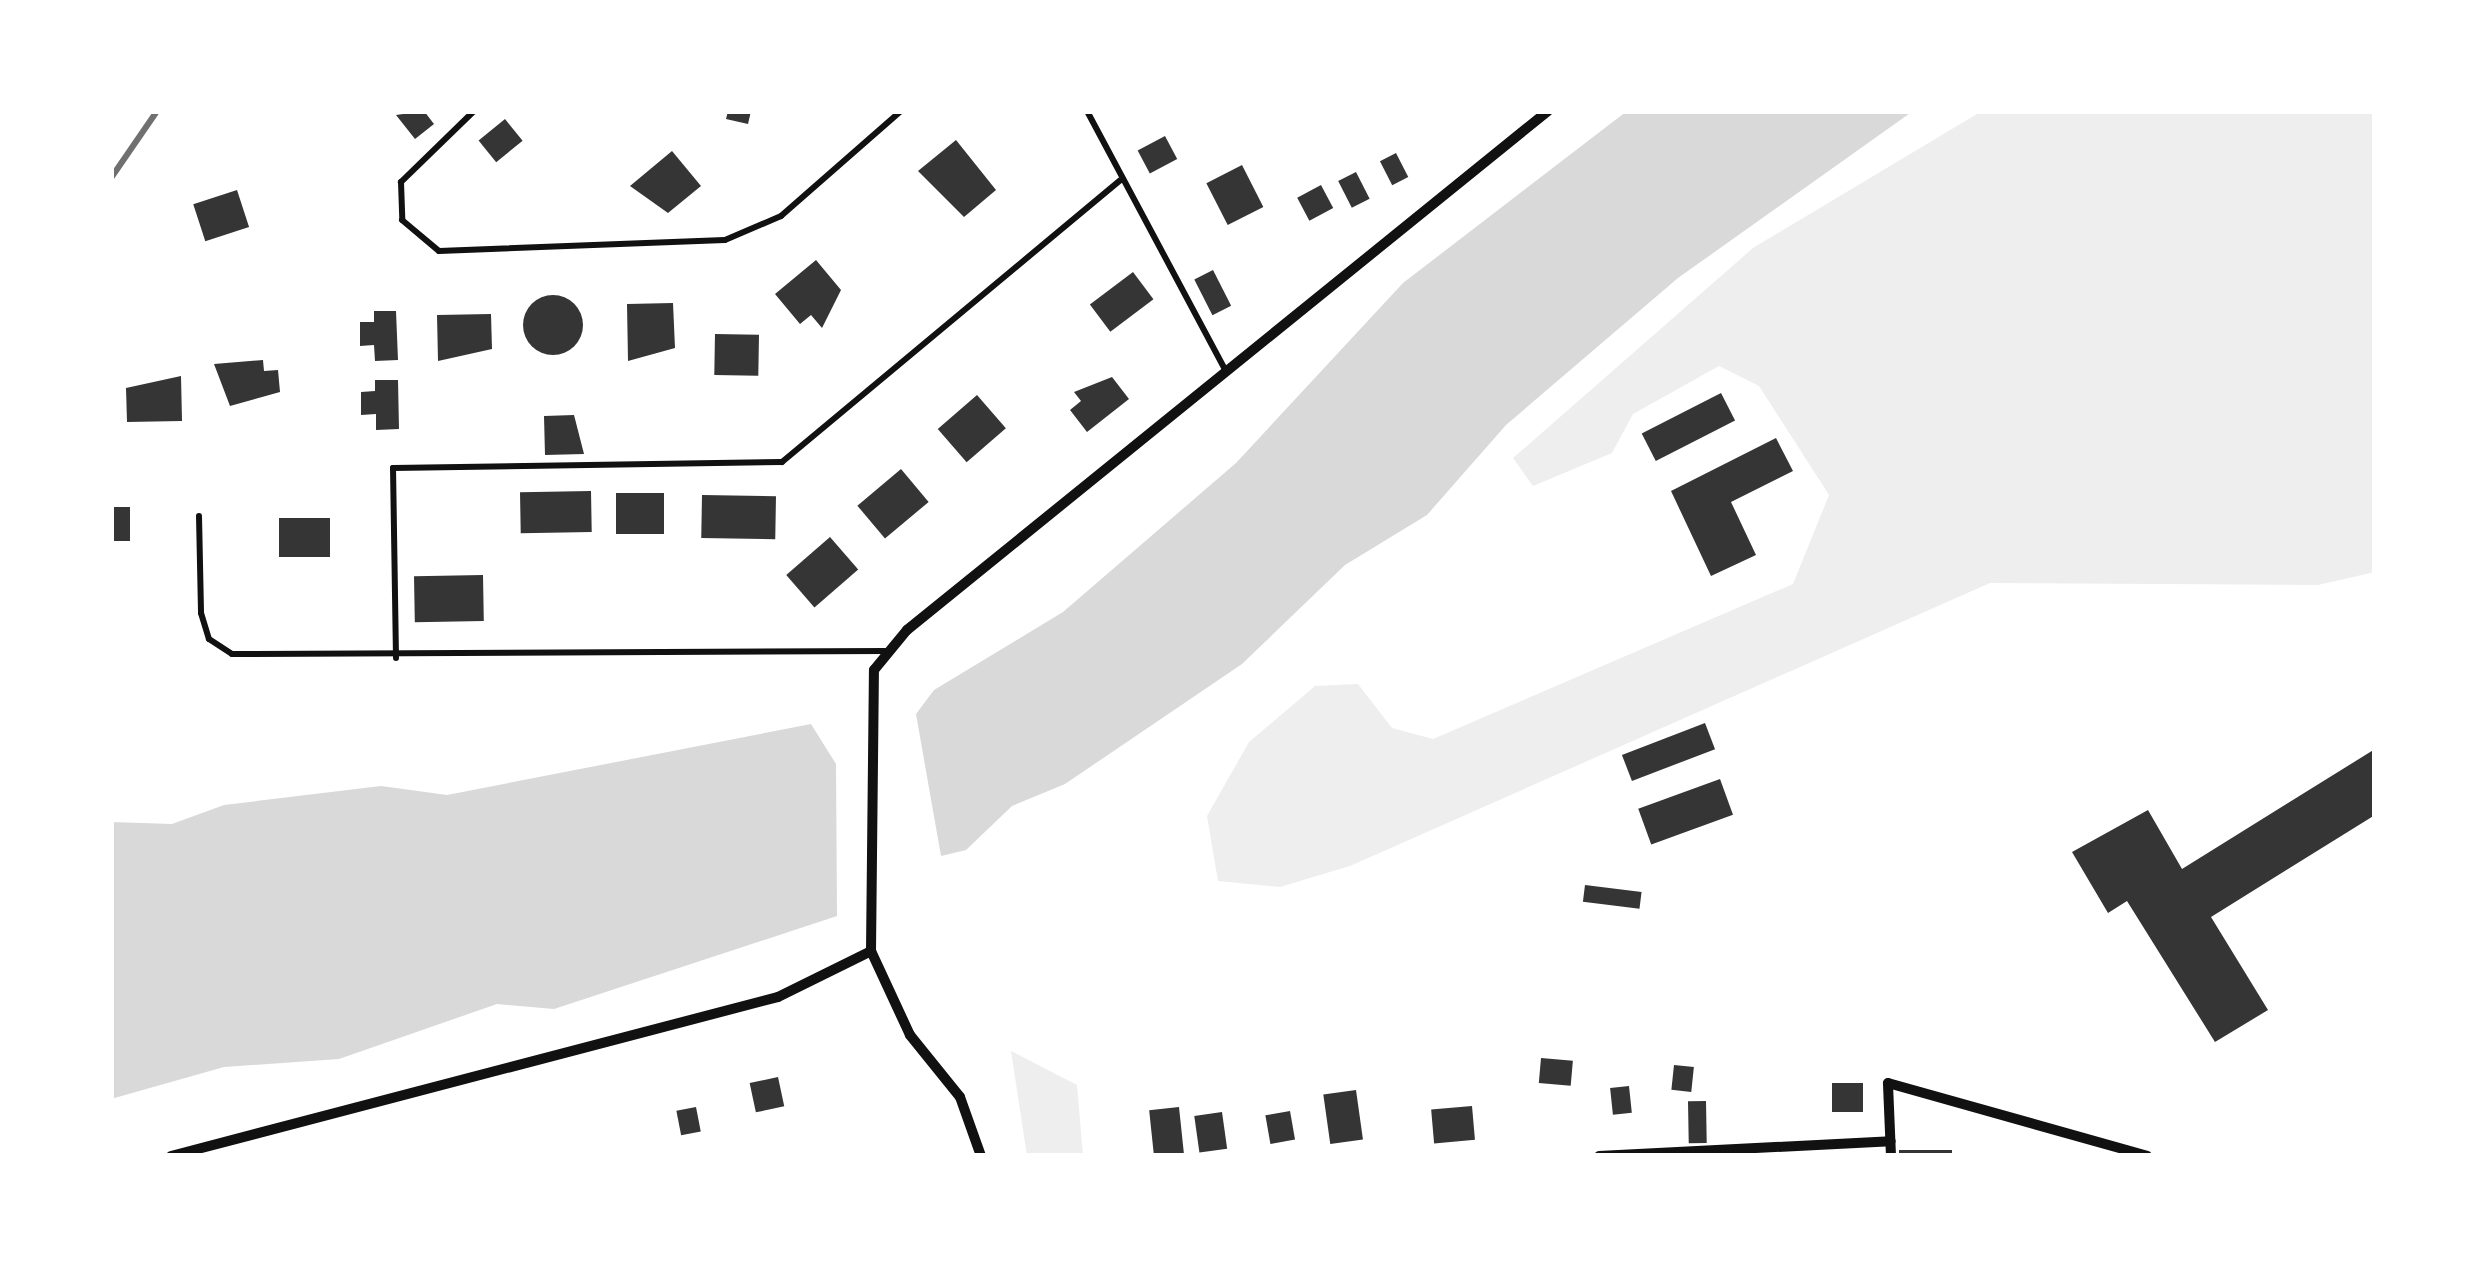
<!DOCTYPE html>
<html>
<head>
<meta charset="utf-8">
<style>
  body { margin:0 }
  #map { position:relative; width:2486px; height:1267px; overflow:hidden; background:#fff; font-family:"Fira Sans Condensed",sans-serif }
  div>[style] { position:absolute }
  .green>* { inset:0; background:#eee }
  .water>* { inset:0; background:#d9d9d9 }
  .building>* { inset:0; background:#353535; transform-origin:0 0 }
  .round { border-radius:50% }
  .service>* { height:6px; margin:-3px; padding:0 3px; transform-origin:3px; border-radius:3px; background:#111 }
  .minor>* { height:10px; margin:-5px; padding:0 5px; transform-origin:5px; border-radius:5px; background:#111 }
  .rail>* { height:6px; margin:-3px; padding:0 3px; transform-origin:3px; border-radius:3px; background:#707070 }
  span { translate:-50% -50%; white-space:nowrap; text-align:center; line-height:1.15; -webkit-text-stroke:9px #fff; paint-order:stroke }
  .frame { position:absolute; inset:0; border:114px solid #fff; pointer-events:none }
</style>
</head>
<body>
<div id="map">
  <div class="green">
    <div style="clip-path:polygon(1982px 111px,2375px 111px,2375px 572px,2318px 585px,1990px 583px,1350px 866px,1280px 887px,1218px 881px,1207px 816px,1249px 742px,1315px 686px,1358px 684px,1392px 728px,1433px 739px,1793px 584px,1829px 495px,1759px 386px,1719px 366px,1633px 414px,1612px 453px,1533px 486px,1513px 458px,1753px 248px)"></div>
    <div style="clip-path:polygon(1011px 1051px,1077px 1085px,1083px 1156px,1027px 1156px)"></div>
  </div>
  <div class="water">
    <div style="clip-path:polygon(1627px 111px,1913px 111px,1678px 278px,1506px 425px,1427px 515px,1345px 565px,1242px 664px,1065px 784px,1012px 806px,966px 850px,941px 856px,916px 714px,934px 690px,1063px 612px,1236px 463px,1403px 283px)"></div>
    <div style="clip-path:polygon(811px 724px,836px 764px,837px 916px,554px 1009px,497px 1004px,339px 1059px,224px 1067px,111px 1099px,111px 822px,172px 824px,224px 805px,381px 786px,447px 795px)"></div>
  </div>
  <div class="building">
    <div style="clip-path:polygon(424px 111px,434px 124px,415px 139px,396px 115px)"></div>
    <div style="clip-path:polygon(728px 111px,751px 111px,748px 124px,726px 119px)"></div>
    <div style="left:505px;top:119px;width:28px;height:34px;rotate:51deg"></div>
    <div style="left:1165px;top:136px;width:26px;height:31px;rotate:62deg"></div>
    <div style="clip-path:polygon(956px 140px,996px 190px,964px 217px,918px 171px)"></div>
    <div style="clip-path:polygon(672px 151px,701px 186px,668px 213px,630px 186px)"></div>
    <div style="left:1396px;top:153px;width:27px;height:18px;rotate:63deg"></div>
    <div style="left:1242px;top:165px;width:47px;height:40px;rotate:63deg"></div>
    <div style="left:1356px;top:172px;width:30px;height:20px;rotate:63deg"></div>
    <div style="left:1321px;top:185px;width:26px;height:27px;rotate:62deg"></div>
    <div style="left:237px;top:190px;width:39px;height:46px;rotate:72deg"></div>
    <div style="clip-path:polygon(816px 260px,841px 290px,822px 328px,811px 315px,800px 324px,775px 294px)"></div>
    <div style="left:1213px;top:270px;width:40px;height:21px;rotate:63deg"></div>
    <div style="left:1133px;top:272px;width:34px;height:54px;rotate:53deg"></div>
    <div class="round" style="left:523px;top:295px;width:60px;height:60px"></div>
    <div style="clip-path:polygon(673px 303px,675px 348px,628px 361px,627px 304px)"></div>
    <div style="clip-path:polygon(374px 311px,396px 311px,398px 360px,375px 361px,374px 345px,360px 346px,360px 322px,374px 322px)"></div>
    <div style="clip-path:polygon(491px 314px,492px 349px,438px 361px,437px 315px)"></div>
    <div style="left:715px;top:334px;width:44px;height:41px;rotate:1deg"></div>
    <div style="clip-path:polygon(263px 360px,264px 371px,278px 370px,280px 392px,230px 406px,214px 364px)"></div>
    <div style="clip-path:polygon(181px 376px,182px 421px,127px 422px,126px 388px)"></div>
    <div style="clip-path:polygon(1112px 377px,1129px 399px,1087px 432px,1070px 410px,1081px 401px,1074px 392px)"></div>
    <div style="clip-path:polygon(375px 380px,398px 380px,399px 429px,376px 430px,376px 414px,361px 415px,361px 392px,375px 391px)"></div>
    <div style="left:1721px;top:393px;width:31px;height:89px;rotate:63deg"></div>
    <div style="left:977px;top:395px;width:44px;height:52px;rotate:49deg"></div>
    <div style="clip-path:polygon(574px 415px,584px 454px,545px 455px,544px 416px)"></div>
    <div style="clip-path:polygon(1776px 438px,1793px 471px,1731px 502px,1756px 555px,1711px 576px,1671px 491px)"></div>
    <div style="left:901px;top:469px;width:43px;height:57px;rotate:50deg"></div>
    <div style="left:591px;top:491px;width:41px;height:71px;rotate:89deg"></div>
    <div style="left:616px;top:493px;width:48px;height:41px"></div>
    <div style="left:702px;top:495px;width:74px;height:43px;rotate:1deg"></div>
    <div style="left:111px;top:507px;width:19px;height:34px"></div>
    <div style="left:279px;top:518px;width:51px;height:39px"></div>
    <div style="left:830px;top:537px;width:43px;height:58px;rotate:49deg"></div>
    <div style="left:483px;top:575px;width:46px;height:69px;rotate:89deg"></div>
    <div style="left:1705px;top:723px;width:28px;height:89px;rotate:69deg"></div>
    <div style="clip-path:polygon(2375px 749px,2375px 815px,2211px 917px,2268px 1010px,2215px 1042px,2127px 901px,2108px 913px,2072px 852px,2148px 810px,2182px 869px)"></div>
    <div style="left:1720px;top:779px;width:38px;height:87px;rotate:70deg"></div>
    <div style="left:1585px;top:885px;width:57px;height:17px;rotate:7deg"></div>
    <div style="left:1541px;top:1058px;width:32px;height:25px;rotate:5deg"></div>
    <div style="left:1674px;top:1065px;width:20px;height:25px;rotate:6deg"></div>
    <div style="left:778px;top:1077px;width:30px;height:29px;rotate:78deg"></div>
    <div style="left:1832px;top:1083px;width:31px;height:29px"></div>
    <div style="left:1629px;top:1086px;width:27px;height:19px;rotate:84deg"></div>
    <div style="left:1356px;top:1090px;width:50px;height:33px;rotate:82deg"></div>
    <div style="left:1706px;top:1101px;width:42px;height:18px;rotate:89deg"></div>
    <div style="left:1472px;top:1106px;width:34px;height:41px;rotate:85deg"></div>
    <div style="left:696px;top:1107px;width:25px;height:20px;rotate:79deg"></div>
    <div style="left:1179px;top:1107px;width:47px;height:30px;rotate:84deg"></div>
    <div style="left:1290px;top:1111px;width:29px;height:25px;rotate:80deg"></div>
    <div style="left:1222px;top:1112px;width:37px;height:28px;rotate:82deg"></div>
    <div style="left:1899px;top:1150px;width:53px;height:6px"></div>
  </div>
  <div class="service">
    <div style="left:474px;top:111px;width:102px;rotate:135.8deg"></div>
    <div style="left:401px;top:182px;width:38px;rotate:88deg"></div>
    <div style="left:402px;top:220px;width:48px;rotate:40deg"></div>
    <div style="left:439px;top:251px;width:286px;rotate:-2.2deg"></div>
    <div style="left:725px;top:240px;width:61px;rotate:-23.2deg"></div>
    <div style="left:781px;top:216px;width:159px;rotate:-41.2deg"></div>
    <div style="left:1087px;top:111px;width:293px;rotate:61.9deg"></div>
    <div style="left:199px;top:516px;width:97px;rotate:88.8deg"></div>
    <div style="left:201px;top:613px;width:27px;rotate:73deg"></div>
    <div style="left:209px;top:639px;width:27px;rotate:33deg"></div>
    <div style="left:232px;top:654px;width:654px;rotate:-0.26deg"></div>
    <div style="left:396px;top:658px;width:190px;rotate:-90.9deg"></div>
    <div style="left:393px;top:468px;width:389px;rotate:-0.9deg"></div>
    <div style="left:782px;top:462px;width:440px;rotate:-39.8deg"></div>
  </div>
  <div class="minor">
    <div style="left:171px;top:1156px;width:627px;rotate:-14.68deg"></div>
    <div style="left:778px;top:997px;width:104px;rotate:-26.3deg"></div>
    <div style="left:981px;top:1156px;width:63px;rotate:-109.6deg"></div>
    <div style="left:960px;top:1097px;width:80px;rotate:-128.9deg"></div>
    <div style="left:910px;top:1035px;width:93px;rotate:-114.9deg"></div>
    <div style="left:871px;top:951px;width:281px;rotate:-89.4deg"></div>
    <div style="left:874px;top:670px;width:52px;rotate:-50.5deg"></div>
    <div style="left:907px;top:630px;width:825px;rotate:-39deg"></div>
    <div style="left:1599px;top:1156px;width:292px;rotate:-2.9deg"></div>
    <div style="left:1891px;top:1156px;width:73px;rotate:-92.4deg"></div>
    <div style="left:1888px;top:1083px;width:269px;rotate:15.7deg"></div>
  </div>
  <div class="rail">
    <div style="left:111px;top:178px;width:81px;rotate:-55.5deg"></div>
  </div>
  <div class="frame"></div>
</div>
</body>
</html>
